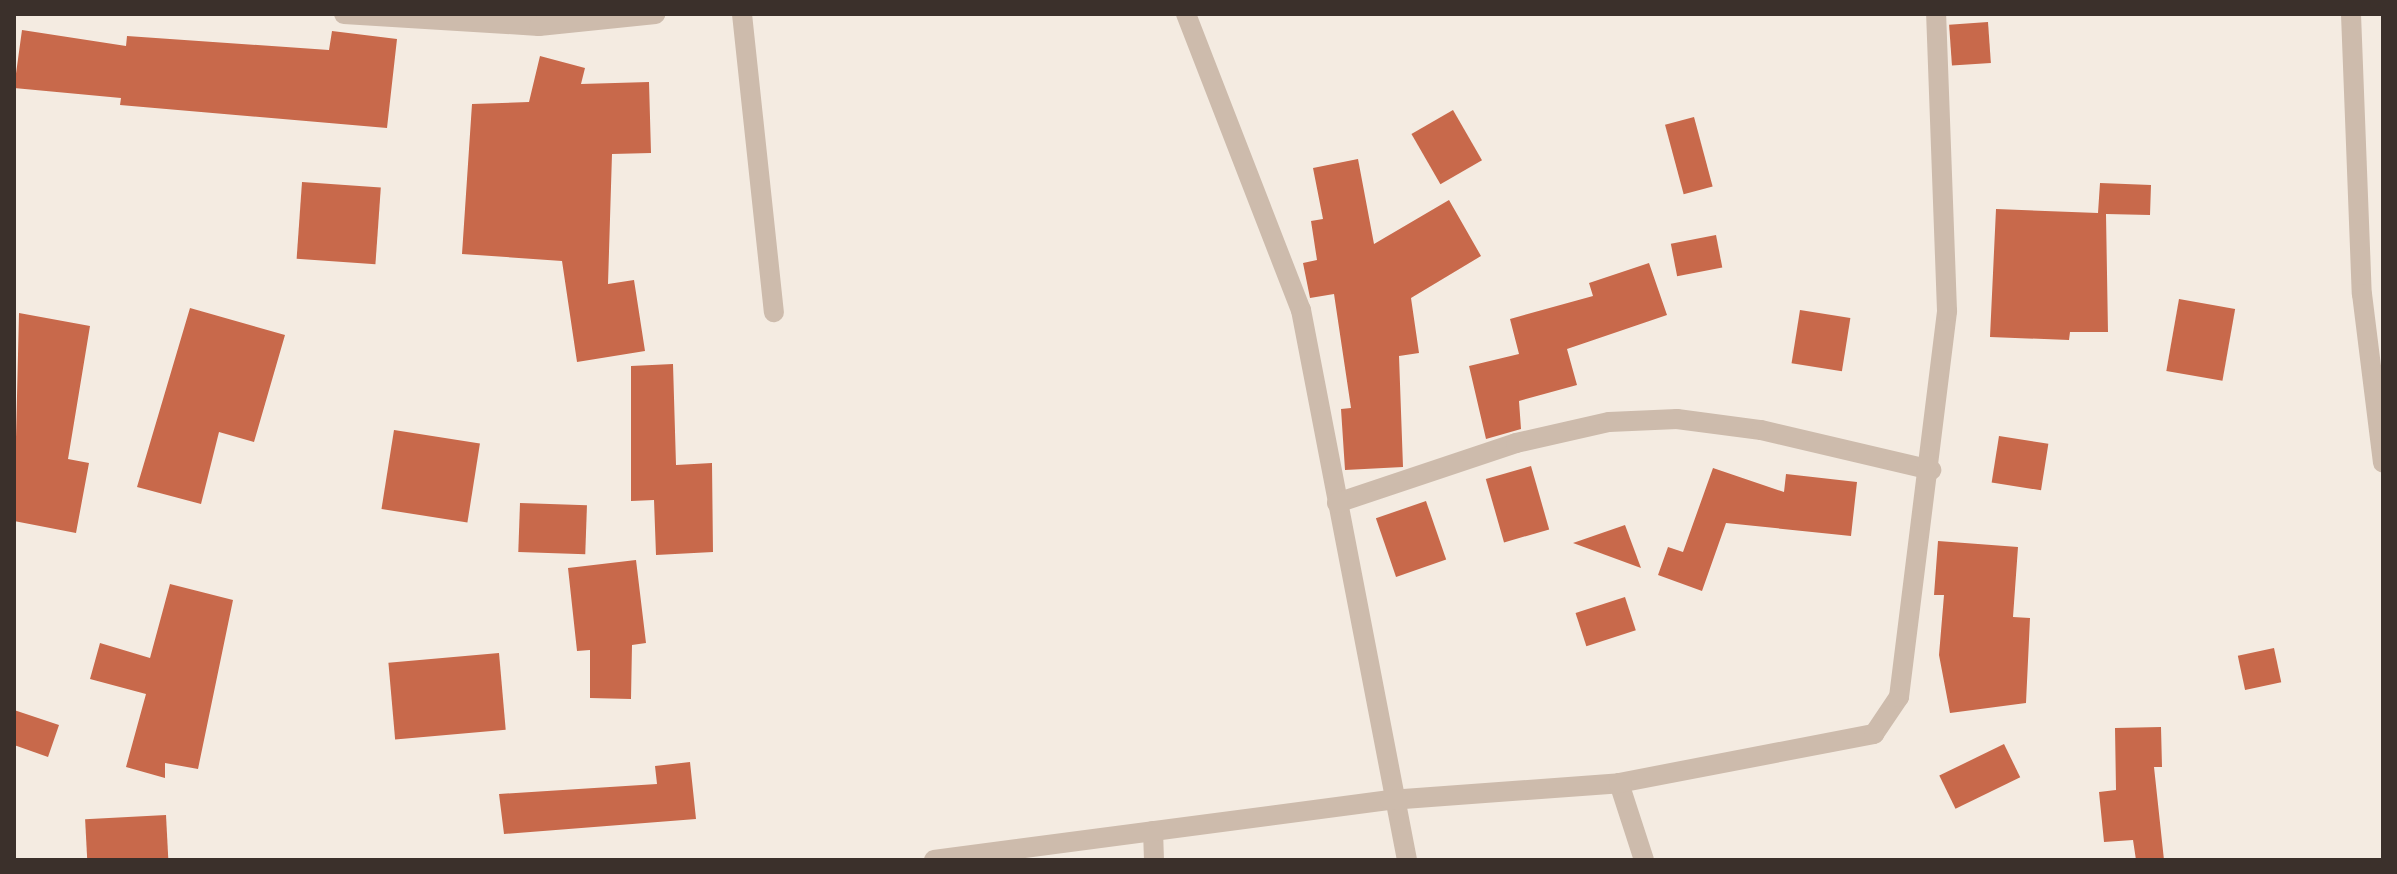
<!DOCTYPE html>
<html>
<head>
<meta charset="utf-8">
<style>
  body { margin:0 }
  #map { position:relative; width:2397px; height:874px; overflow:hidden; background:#f4ebe1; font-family:Barlow,sans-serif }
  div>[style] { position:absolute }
  .building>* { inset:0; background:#c8694b; transform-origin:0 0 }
  .street>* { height:20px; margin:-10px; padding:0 10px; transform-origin:10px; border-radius:10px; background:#cdbbac }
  span { translate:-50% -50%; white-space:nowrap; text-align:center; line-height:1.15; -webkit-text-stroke:7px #fbf5ee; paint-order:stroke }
  .frame { position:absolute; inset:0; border:16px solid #3b302b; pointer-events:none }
</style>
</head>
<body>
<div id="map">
  <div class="building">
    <div style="left:1988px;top:22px;width:41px;height:39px;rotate:86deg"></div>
    <div style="clip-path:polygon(22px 30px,126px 46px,127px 36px,329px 50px,332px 31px,397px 39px,387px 128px,120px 105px,121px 98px,14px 88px)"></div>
    <div style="clip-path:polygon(540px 56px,585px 68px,581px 84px,649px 82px,651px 153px,612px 154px,608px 284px,634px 280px,645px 351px,577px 362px,562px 261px,462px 254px,472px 104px,529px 102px)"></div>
    <div style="left:1453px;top:110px;width:58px;height:48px;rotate:60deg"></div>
    <div style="left:1694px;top:117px;width:72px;height:30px;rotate:75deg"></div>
    <div style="clip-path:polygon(1358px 159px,1374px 244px,1449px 200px,1481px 256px,1411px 298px,1419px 353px,1399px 356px,1403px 467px,1345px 470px,1341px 409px,1351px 408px,1334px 294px,1310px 298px,1303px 263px,1317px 260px,1311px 221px,1323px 219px,1313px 168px)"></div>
    <div style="left:302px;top:182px;width:79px;height:77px;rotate:4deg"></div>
    <div style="clip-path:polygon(2100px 183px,2151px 185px,2150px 215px,2106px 214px,2108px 332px,2070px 332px,2069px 340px,1990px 337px,1996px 209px,2098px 213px)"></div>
    <div style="left:1716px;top:235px;width:33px;height:46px;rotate:79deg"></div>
    <div style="clip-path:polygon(1649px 263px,1667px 315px,1567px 349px,1577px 385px,1519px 401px,1521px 429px,1486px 439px,1469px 366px,1519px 354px,1510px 319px,1593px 296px,1589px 283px)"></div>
    <div style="left:2179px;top:299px;width:57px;height:73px;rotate:10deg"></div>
    <div style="clip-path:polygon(190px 308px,285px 335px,254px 442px,219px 432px,201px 504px,137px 487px)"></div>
    <div style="left:1800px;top:310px;width:51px;height:54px;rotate:9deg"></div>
    <div style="clip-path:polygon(19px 313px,90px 326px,68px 459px,89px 463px,76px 533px,14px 521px)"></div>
    <div style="clip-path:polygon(673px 364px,676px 465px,712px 463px,713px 552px,656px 555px,654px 500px,631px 501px,631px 366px)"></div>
    <div style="left:394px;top:430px;width:87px;height:80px;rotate:9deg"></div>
    <div style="left:1999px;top:436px;width:50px;height:47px;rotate:9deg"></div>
    <div style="left:1531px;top:466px;width:66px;height:47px;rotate:74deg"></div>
    <div style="clip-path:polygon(1713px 468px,1784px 492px,1786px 474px,1857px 482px,1851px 536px,1726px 523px,1702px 591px,1658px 575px,1668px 547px,1683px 552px)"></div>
    <div style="left:1426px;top:501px;width:62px;height:53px;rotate:71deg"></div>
    <div style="left:520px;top:503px;width:67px;height:49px;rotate:2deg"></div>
    <div style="clip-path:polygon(1625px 525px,1641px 568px,1573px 543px)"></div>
    <div style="clip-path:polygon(1938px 541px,2018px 547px,2013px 617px,2030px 618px,2026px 703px,1950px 713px,1939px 655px,1944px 595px,1934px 595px)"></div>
    <div style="clip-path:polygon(636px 560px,646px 643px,632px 645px,631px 699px,590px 698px,590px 650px,577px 651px,568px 568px)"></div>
    <div style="clip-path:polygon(170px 584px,233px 600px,198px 769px,165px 763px,165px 778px,126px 767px,146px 694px,90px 679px,100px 643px,150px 658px)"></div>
    <div style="left:1625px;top:597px;width:35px;height:52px;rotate:72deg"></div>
    <div style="left:2274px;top:648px;width:35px;height:37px;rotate:78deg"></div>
    <div style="left:499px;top:653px;width:77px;height:111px;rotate:85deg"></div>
    <div style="clip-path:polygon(14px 710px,59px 725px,48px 757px,14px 745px)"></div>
    <div style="clip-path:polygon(2161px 727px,2162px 767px,2154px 767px,2164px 860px,2136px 860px,2133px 840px,2104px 842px,2099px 792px,2116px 790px,2115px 728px)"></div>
    <div style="left:2004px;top:744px;width:37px;height:72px;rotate:64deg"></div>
    <div style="clip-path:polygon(690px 762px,696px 819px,504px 834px,499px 794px,657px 784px,655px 766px)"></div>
    <div style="left:166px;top:815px;width:45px;height:81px;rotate:87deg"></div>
  </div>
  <div class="street">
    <div style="left:344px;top:14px;width:195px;rotate:3.5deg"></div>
    <div style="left:539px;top:26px;width:117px;rotate:-5.9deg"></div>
    <div style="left:742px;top:14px;width:300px;rotate:83.9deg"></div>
    <div style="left:1186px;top:14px;width:318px;rotate:68.8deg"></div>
    <div style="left:1301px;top:310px;width:560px;rotate:79.09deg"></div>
    <div style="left:2351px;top:14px;width:280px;rotate:87.8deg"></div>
    <div style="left:2362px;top:294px;width:170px;rotate:82.9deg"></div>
    <div style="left:1337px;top:503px;width:189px;rotate:-18.5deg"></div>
    <div style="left:1516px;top:443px;width:95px;rotate:-12.7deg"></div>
    <div style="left:1609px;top:422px;width:68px;rotate:-2.5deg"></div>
    <div style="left:1677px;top:419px;width:85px;rotate:7.5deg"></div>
    <div style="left:1761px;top:430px;width:175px;rotate:13.2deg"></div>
    <div style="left:1619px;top:783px;width:81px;rotate:72deg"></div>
    <div style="left:1153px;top:831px;width:29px;rotate:88deg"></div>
    <div style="left:934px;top:860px;width:460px;rotate:-7.5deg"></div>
    <div style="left:1390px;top:800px;width:230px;rotate:-4.2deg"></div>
    <div style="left:1619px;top:783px;width:260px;rotate:-10.9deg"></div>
    <div style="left:1874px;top:734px;width:45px;rotate:-56deg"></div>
    <div style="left:1899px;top:697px;width:389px;rotate:-82.9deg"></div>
    <div style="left:1947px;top:311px;width:297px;rotate:-92.1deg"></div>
  </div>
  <div class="frame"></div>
</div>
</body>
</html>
